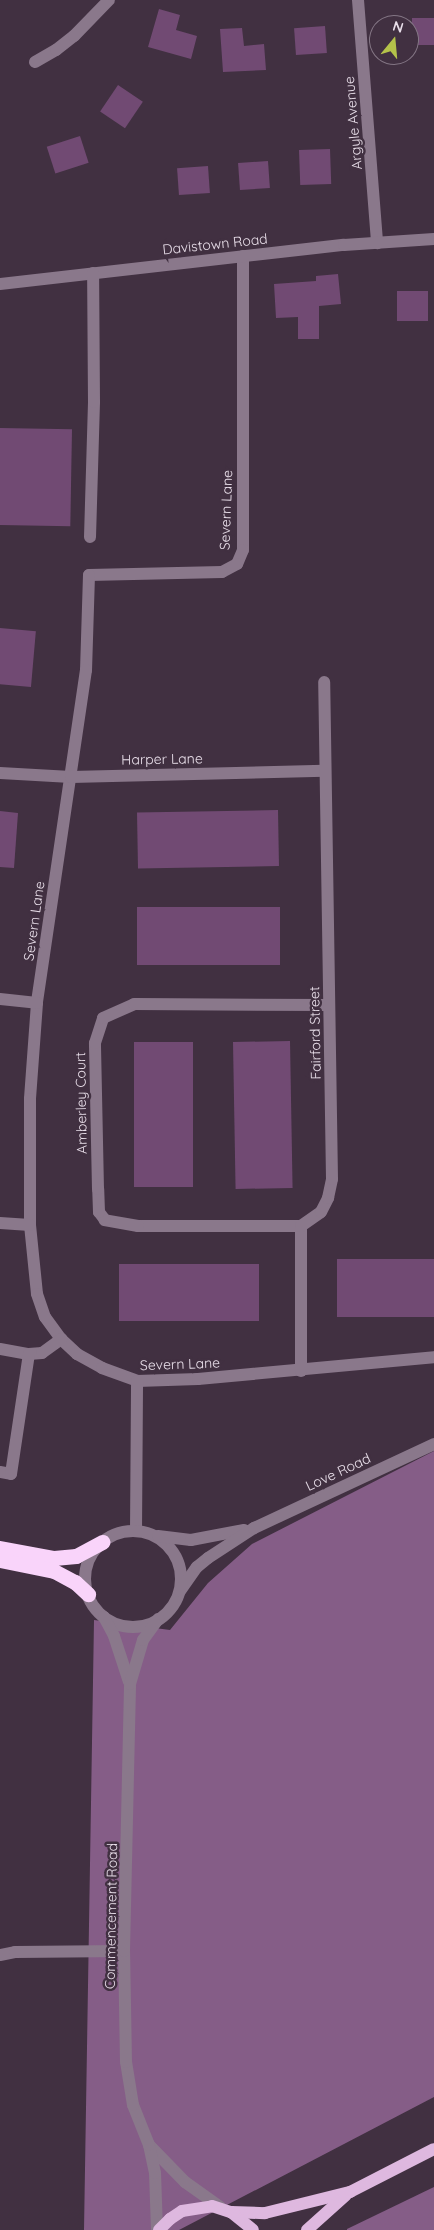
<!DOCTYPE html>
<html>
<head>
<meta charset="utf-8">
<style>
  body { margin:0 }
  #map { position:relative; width:434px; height:2230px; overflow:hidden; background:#413041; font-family:Quicksand,sans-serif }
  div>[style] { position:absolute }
  .forest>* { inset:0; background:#855d87 }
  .building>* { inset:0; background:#714a73; transform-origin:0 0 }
  .minor>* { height:12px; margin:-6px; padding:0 6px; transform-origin:6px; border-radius:6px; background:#8a788b }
  .minor>.ring { margin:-6px; padding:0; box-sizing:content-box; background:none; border:12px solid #8a788b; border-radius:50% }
  .major>* { height:12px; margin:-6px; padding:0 6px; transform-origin:6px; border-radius:6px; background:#deb8df }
  .highway>* { height:15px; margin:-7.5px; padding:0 7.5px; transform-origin:7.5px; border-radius:7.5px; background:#f9d4fa }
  span { translate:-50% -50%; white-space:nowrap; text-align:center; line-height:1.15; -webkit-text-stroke:5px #413041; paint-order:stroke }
  .street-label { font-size:14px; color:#e9dfea }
  .north { position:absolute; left:369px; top:15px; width:50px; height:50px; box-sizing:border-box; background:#413041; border:1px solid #847685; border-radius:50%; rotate:17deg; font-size:14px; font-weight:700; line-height:20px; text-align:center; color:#e9dfea }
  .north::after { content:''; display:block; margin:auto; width:18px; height:22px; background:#b4c24a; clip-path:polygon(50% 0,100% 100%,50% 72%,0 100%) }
</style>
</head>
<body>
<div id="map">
  <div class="forest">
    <div style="clip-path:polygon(434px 1451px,434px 2097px,179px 2230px,84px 2230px,94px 1620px,170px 1630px,208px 1583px,252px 1544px)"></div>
    <div style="clip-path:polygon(434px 2187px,434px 2230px,347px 2230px,347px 2229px)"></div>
  </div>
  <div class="building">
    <div style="clip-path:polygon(159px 9px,180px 15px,176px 30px,197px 36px,191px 59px,148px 47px)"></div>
    <div style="left:434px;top:18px;width:27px;height:22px;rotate:90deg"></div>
    <div style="left:325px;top:26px;width:27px;height:31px;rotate:86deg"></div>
    <div style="clip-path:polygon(242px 28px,244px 46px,264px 44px,266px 70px,223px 72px,220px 29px)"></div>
    <div style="left:118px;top:85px;width:30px;height:32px;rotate:34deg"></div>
    <div style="left:80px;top:136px;width:28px;height:35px;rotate:72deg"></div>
    <div style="left:330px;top:149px;width:35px;height:31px;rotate:88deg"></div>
    <div style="left:268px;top:161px;width:27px;height:30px;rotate:86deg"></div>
    <div style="left:208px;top:166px;width:27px;height:31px;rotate:86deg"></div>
    <div style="clip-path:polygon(338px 274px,341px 304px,319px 306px,319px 339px,298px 339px,298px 317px,276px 318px,274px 284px,316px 281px,316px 276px)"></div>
    <div style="left:397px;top:291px;width:31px;height:30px"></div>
    <div style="left:0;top:428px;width:72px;height:97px;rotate:1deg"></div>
    <div style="left:0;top:628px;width:36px;height:56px;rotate:5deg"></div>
    <div style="left:278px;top:810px;width:56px;height:141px;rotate:89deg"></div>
    <div style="clip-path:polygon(0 811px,18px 813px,14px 868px,0 867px)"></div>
    <div style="left:280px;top:907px;width:58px;height:143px;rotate:90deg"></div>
    <div style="left:290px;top:1041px;width:147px;height:57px;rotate:89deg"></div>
    <div style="left:193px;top:1042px;width:145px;height:59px;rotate:90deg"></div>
    <div style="left:434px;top:1259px;width:58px;height:97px;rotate:90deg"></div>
    <div style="left:119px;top:1264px;width:140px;height:57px"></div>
  </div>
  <div class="minor">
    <div style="left:358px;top:0;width:244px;rotate:85.5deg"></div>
    <div style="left:35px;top:62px;width:24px;rotate:-30deg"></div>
    <div style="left:56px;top:50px;width:23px;rotate:-38deg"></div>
    <div style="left:74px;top:36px;width:50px;rotate:-45.8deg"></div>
    <div style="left:243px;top:256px;width:294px;rotate:90deg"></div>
    <div style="left:243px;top:550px;width:15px;rotate:113deg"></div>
    <div style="left:237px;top:564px;width:17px;rotate:152deg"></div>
    <div style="left:222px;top:572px;width:133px;rotate:178.7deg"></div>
    <div style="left:89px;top:575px;width:95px;rotate:91.8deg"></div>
    <div style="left:86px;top:670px;width:337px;rotate:98.4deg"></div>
    <div style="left:37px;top:1003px;width:96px;rotate:94.2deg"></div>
    <div style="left:30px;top:1099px;width:126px;rotate:90deg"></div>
    <div style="left:30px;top:1225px;width:69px;rotate:84.2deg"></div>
    <div style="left:37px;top:1294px;width:24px;rotate:71deg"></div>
    <div style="left:45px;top:1317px;width:27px;rotate:54deg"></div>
    <div style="left:61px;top:1339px;width:22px;rotate:43deg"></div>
    <div style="left:77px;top:1354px;width:29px;rotate:29deg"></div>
    <div style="left:102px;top:1368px;width:37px;rotate:20deg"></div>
    <div style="left:137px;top:1381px;width:61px;rotate:-1.9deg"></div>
    <div style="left:198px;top:1379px;width:237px;rotate:-5.3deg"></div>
    <div style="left:0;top:284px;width:346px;rotate:-6.5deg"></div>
    <div style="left:344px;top:245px;width:90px;rotate:-3.8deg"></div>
    <div style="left:90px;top:537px;width:135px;rotate:-88.3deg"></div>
    <div style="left:94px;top:402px;width:129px;rotate:-90.4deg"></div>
    <div style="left:0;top:773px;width:71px;rotate:3.2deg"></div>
    <div style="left:71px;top:777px;width:253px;rotate:-1.4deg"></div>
    <div style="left:0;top:999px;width:37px;rotate:6deg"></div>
    <div style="left:0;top:1223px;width:30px;rotate:4deg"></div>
    <div style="left:301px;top:1226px;width:163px;rotate:180deg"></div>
    <div style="left:138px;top:1226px;width:34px;rotate:-170deg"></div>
    <div style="left:105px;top:1220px;width:10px;rotate:-127deg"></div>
    <div style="left:99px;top:1212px;width:23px;rotate:-92deg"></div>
    <div style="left:98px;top:1189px;width:146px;rotate:-91.2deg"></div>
    <div style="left:95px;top:1043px;width:26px;rotate:-72deg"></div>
    <div style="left:103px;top:1018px;width:34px;rotate:-24deg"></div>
    <div style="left:134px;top:1004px;width:195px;rotate:0.3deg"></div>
    <div style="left:0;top:1349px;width:29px;rotate:10deg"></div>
    <div style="left:29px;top:1354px;width:13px;rotate:-4deg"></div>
    <div style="left:42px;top:1353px;width:24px;rotate:-36deg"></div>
    <div style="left:301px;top:1371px;width:145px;rotate:-90deg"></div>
    <div style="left:301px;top:1226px;width:24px;rotate:-35deg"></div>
    <div style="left:321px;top:1212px;width:16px;rotate:-63deg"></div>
    <div style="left:328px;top:1198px;width:19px;rotate:-78deg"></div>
    <div style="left:332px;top:1179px;width:497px;rotate:-90.9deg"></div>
    <div style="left:0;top:1472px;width:11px;rotate:10deg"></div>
    <div style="left:11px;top:1474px;width:121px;rotate:-81.5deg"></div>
    <div style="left:136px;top:1531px;width:150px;rotate:-89.6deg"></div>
    <div class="ring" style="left:85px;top:1531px;width:84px;height:84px"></div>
    <div style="left:158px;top:1536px;width:33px;rotate:7deg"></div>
    <div style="left:191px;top:1540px;width:54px;rotate:-10.7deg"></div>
    <div style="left:180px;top:1591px;width:29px;rotate:-55deg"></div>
    <div style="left:197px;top:1567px;width:14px;rotate:-39deg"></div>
    <div style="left:208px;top:1558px;width:55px;rotate:-33.1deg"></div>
    <div style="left:254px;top:1528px;width:199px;rotate:-25deg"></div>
    <div style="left:104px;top:1617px;width:21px;rotate:62deg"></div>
    <div style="left:114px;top:1636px;width:48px;rotate:71.9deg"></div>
    <div style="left:0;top:1955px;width:15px;rotate:-11deg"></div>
    <div style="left:15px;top:1952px;width:109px;rotate:-0.5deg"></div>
    <div style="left:149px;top:2145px;width:52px;rotate:45.8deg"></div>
    <div style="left:185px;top:2182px;width:43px;rotate:35.5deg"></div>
    <div style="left:157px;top:2230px;width:57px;rotate:-92deg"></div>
    <div style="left:155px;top:2173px;width:29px;rotate:-102deg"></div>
    <div style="left:149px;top:2145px;width:43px;rotate:-111.8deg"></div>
    <div style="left:133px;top:2105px;width:44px;rotate:-99.2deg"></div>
    <div style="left:126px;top:2062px;width:111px;rotate:-91deg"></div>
    <div style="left:124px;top:1951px;width:267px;rotate:-88.7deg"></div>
    <div style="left:130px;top:1684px;width:46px;rotate:-73.5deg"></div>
    <div style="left:143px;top:1640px;width:26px;rotate:-54deg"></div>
  </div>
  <div class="major">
    <div style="left:231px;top:2212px;width:34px;rotate:2deg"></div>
    <div style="left:265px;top:2213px;width:88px;rotate:-13.9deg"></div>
    <div style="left:350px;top:2192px;width:94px;rotate:-27.1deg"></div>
    <div style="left:159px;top:2230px;width:16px;rotate:-45deg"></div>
    <div style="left:170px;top:2219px;width:14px;rotate:-34deg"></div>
    <div style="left:182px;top:2211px;width:30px;rotate:-9deg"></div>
    <div style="left:212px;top:2206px;width:20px;rotate:18deg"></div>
    <div style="left:231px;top:2212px;width:28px;rotate:39deg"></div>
    <div style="left:307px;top:2230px;width:52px;rotate:-41.9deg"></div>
  </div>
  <div class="highway">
    <div style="left:0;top:1548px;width:55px;rotate:10.5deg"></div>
    <div style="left:54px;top:1558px;width:22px;rotate:-5deg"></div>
    <div style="left:76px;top:1556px;width:30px;rotate:-28deg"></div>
    <div style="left:0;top:1560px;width:55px;rotate:11.5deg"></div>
    <div style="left:54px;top:1571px;width:24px;rotate:28deg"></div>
    <div style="left:75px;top:1582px;width:18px;rotate:43deg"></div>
  </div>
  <div class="street-label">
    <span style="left:353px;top:123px;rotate:-95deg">Argyle Avenue</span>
    <span style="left:215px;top:244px;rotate:-6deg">Davistown Road</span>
    <span style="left:226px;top:510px;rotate:-88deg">Severn Lane</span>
    <span style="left:162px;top:759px;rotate:-1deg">Harper Lane</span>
    <span style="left:34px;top:921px;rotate:-82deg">Severn Lane</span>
    <span style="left:315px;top:1033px;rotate:-91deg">Fairford Street</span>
    <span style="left:81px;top:1103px;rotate:-91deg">Amberley Court</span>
    <span style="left:180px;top:1364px;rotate:-2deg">Severn Lane</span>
    <span style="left:338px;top:1472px;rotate:-25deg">Love Road</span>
    <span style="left:111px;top:1916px;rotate:-89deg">Commencement Road</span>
  </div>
  <div class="north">N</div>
</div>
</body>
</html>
